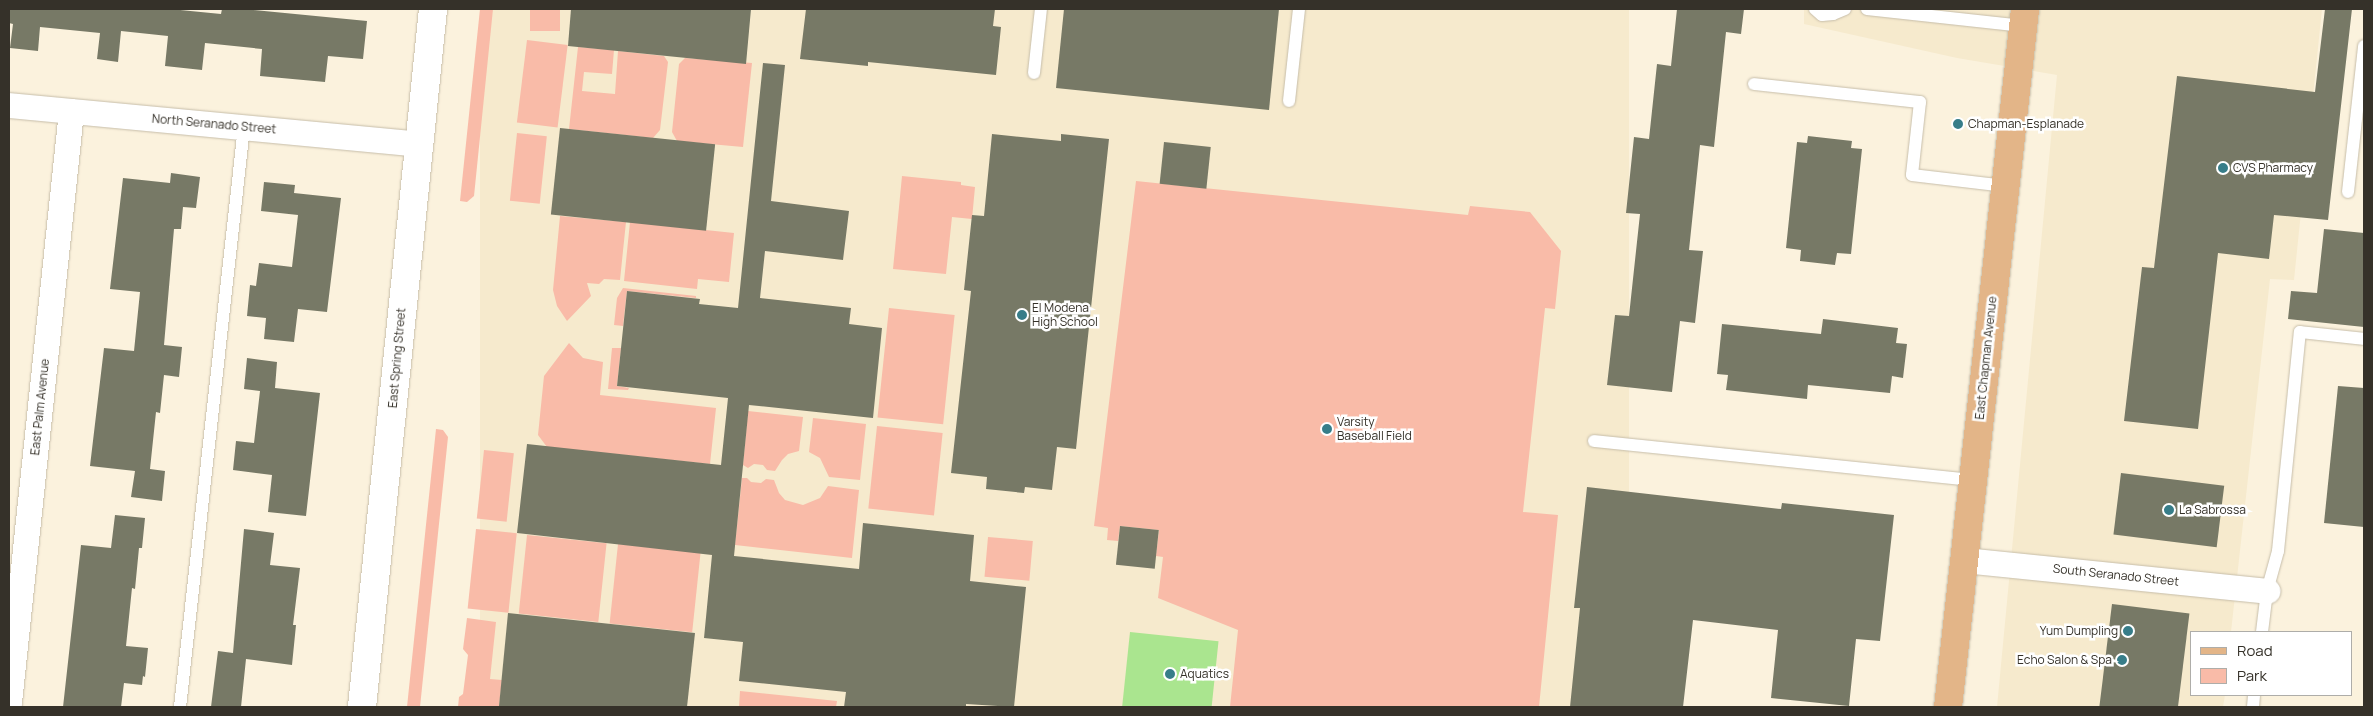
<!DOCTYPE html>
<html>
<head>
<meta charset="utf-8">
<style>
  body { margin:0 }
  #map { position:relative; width:2373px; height:716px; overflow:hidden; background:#fbf2dd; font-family:Manrope,sans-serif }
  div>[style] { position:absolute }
  .built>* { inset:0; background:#f6eacd; transform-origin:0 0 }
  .green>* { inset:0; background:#f9bba8; transform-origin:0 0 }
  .water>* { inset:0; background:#aae58f; transform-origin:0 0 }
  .building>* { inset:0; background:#777966; transform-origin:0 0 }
  .roads { filter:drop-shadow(0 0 1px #c6bda9) drop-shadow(0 0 1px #c6bda9) }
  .lane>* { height:12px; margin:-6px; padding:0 6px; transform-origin:6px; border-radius:6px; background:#fff }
  .street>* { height:25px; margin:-12.5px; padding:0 12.5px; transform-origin:12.5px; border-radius:12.5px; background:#fff }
  .secondary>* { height:28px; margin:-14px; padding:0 14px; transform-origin:14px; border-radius:14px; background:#fff }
  .primary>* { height:28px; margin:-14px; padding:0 14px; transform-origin:14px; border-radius:14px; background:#e3b588 }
  .dots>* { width:14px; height:14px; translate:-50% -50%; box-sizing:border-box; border:2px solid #fff; border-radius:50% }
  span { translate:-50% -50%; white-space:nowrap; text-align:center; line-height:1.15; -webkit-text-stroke:5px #fff; paint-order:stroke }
  .street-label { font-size:12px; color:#353129 }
  .poi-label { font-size:12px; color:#353129 }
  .left { translate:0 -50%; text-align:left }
  .right { translate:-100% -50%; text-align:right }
  .frame { position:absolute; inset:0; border:10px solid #353129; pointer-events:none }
  .legend { position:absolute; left:2190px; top:631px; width:162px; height:65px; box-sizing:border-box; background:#fff; border:1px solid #aeada9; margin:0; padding:6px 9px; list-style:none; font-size:15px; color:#353129 }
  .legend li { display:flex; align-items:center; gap:10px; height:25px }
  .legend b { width:25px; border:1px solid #aeada9 }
</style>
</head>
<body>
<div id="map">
  <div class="built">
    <div style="left:480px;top:9px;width:1149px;height:702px"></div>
    <div style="clip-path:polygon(1804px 9px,2322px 9px,2294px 280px,2270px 279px,2231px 632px,2192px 632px,2192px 695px,2225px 695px,2223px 707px,1997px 707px,2057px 75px,1957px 58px,1804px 24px)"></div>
  </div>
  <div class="green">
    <div style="clip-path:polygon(480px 9px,493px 9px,474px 196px,467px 202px,460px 201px)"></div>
    <div style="left:530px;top:9px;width:30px;height:22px"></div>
    <div style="left:527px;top:40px;width:41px;height:83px;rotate:7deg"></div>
    <div style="clip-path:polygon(578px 47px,614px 50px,612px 74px,584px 72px,582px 91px,615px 94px,618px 51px,664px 56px,668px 62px,660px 130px,653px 138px,569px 129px)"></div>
    <div style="clip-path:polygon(685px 58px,752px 63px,743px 147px,677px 141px,672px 132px,679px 64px)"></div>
    <div style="left:517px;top:133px;width:30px;height:68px;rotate:6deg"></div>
    <div style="clip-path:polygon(902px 176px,961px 182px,961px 185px,975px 187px,972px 219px,952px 217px,946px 274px,893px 269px)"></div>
    <div style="clip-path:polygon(1136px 181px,1468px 215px,1470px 206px,1530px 212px,1561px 251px,1555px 309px,1545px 308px,1523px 512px,1558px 515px,1539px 707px,1230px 707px,1238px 630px,1158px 598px,1163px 557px,1156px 556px,1159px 530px,1120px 526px,1118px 541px,1107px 540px,1108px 528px,1094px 526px)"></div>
    <div style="clip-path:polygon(560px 216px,626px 222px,620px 280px,604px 279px,599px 284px,587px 283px,591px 296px,567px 321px,557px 306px,553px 290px)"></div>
    <div style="clip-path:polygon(630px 222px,734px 233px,729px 282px,698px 279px,697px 289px,624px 281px)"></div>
    <div style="clip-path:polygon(623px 288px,696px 296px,696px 298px,627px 291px,623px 326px,614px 325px,617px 298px)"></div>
    <div style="left:889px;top:308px;width:66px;height:110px;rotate:6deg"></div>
    <div style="clip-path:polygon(569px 343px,583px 358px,603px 362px,600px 395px,716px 408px,710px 464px,547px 447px,538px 435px,544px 376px)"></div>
    <div style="clip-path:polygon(612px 348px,621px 348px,617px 386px,629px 388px,628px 390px,608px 389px)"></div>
    <div style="clip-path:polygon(748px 411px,803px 417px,799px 451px,788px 454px,782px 460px,775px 471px,767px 470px,763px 465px,754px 464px,748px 468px,743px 465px)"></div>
    <div style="clip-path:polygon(813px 418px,866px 424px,860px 480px,829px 477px,820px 458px,809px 452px)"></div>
    <div style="left:877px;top:426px;width:66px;height:83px;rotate:6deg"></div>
    <div style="clip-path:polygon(436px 429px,443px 430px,448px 437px,420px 707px,407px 707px)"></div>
    <div style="left:484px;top:450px;width:30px;height:69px;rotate:6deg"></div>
    <div style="clip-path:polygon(742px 478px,747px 478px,751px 482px,761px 483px,766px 479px,774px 480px,779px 493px,785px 500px,803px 505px,820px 498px,828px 486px,859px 490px,852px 558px,735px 545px)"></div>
    <div style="left:476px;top:529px;width:41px;height:80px;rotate:6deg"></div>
    <div style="left:527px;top:535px;width:80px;height:79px;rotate:6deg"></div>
    <div style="left:988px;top:537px;width:45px;height:40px;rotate:5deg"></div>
    <div style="left:618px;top:544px;width:83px;height:80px;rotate:6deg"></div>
    <div style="clip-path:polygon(467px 618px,496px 622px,490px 679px,502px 680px,499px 706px,512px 707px,458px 707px,459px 697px,463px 694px,468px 655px,463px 649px)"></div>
    <div style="clip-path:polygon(740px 691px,837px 701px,836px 707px,739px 707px)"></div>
  </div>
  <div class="water">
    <div style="left:1130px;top:632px;width:89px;height:75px;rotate:6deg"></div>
  </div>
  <div class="building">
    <div style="clip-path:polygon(9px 9px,170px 9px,221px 14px,222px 9px,244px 9px,367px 21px,363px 59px,328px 56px,325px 82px,260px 76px,262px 49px,205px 43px,202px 70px,165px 66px,168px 36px,121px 31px,118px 62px,97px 59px,100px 33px,40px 27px,38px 51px,10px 48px,13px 24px,9px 23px)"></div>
    <div style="clip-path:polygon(571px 9px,751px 9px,746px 64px,568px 46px)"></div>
    <div style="clip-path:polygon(806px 9px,995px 9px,993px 26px,1001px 27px,996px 75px,868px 62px,868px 66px,800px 59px)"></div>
    <div style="clip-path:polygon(1064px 9px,1279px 9px,1269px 110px,1056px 88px)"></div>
    <div style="clip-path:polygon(1677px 9px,1744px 9px,1741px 34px,1726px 32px,1714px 147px,1700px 145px,1689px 250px,1703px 251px,1695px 323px,1680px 321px,1672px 392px,1607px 385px,1615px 315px,1629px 316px,1640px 214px,1626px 213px,1634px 137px,1649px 139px,1657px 64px,1671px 66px)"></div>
    <div style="clip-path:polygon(2325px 9px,2352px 9px,2328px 220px,2274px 215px,2269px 259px,2218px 253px,2198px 429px,2124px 421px,2142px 267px,2154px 268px,2177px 76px,2315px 92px)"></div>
    <div style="clip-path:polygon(763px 63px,785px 65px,771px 201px,849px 211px,843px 260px,765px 251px,760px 298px,851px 308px,849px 324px,882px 328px,873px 418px,749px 405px,734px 556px,859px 569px,863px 523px,974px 535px,970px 581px,1026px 587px,1014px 707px,966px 704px,966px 707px,844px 707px,846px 692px,739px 681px,743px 642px,704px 638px,712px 555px,517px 533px,527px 444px,721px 465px,728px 398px,617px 386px,627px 291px,700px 299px,699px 304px,738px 308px)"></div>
    <div style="left:560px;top:128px;width:156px;height:87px;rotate:6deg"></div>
    <div style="clip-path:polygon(992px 134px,1061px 141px,1061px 134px,1109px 139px,1076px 449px,1057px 447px,1052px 490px,1025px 487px,1024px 493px,986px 489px,987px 477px,951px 473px,971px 291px,964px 290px,972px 215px,984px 216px)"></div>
    <div style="clip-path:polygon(1808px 136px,1852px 141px,1851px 148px,1862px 149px,1851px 254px,1837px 253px,1835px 265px,1800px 261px,1801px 250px,1786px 248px,1797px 142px,1807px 143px)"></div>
    <div style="left:1164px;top:142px;width:47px;height:42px;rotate:6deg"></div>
    <div style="clip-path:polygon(171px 173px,200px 177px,196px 208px,183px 207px,181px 229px,174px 229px,164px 345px,182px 347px,179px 377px,164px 375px,160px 413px,156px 412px,150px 469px,165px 471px,162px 501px,131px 497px,135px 471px,90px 466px,104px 348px,134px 351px,140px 292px,110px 289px,123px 178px,170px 183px)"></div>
    <div style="clip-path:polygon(264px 182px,295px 185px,294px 193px,341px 198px,327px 312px,298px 309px,294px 342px,264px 339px,266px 318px,247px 316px,250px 285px,256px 286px,259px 263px,292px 267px,298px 215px,261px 211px)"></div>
    <div style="clip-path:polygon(2324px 229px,2364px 233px,2364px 327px,2288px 319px,2291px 291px,2317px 293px)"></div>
    <div style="clip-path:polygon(1823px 319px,1898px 328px,1896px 343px,1907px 344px,1903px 378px,1892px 376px,1890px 393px,1808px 385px,1807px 399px,1726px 390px,1728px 375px,1717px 374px,1722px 324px,1821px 334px)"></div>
    <div style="clip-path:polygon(247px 358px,277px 362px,275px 388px,320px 393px,306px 516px,268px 512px,272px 475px,233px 470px,236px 441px,254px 443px,260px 391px,244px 389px)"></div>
    <div style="clip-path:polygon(2338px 386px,2364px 388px,2364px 527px,2324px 523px)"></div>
    <div style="left:2121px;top:473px;width:104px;height:62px;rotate:7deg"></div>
    <div style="clip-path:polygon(1587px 487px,1781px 509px,1782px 503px,1894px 515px,1880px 641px,1856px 639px,1849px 706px,1771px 698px,1778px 630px,1693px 620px,1683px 707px,1570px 707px,1580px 608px,1574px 608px)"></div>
    <div style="clip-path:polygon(115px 515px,145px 518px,142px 548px,139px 548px,135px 589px,132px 588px,126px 646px,148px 648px,145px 677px,143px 676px,142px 685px,124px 683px,121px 707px,63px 707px,81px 545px,111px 548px)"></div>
    <div style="left:1120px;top:526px;width:39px;height:39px;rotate:6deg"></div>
    <div style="clip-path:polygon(244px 529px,274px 533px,270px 565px,300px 568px,293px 625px,296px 625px,292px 665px,246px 659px,241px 707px,211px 707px,218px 651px,233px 653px)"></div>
    <div style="left:2112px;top:604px;width:78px;height:104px;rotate:7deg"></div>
    <div style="clip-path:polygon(508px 613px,695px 633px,687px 707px,499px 706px)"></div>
  </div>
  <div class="roads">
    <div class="lane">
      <div style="left:1815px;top:9px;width:9px;rotate:41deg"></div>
      <div style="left:1822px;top:15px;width:11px;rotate:-5deg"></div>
      <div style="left:1833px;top:14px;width:13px;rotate:-23deg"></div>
      <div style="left:1867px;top:9px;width:157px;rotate:6.2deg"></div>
      <div style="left:1034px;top:73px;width:64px;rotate:-83.8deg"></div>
      <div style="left:1754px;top:84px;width:167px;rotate:6.2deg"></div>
      <div style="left:1920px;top:102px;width:73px;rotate:96.3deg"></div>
      <div style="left:1912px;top:175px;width:94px;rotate:6.7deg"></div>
      <div style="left:1289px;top:101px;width:93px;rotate:-83.8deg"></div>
      <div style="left:2348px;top:192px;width:147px;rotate:-83.7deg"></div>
      <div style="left:1594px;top:441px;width:381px;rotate:5.9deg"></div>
      <div style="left:2262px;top:632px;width:41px;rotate:-83deg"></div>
      <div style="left:2267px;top:591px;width:41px;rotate:-74.6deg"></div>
      <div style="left:2278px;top:551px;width:220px;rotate:-84.3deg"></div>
      <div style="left:2300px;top:332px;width:64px;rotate:6.2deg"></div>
      <div style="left:180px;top:707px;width:584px;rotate:-83.7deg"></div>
      <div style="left:2253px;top:707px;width:12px;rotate:-85deg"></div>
    </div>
    <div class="street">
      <div style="left:9px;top:105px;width:412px;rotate:5.4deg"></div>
      <div style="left:1964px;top:560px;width:305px;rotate:5.8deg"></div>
      <div style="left:9px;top:702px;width:594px;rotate:-84.01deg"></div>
    </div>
    <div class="secondary">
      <div style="left:362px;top:707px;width:702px;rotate:-84.19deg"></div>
    </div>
    <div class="primary">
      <div style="left:1948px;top:707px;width:702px;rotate:-83.7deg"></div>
    </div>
  </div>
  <div class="dots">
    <div style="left:1958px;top:124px;background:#377d89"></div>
    <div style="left:2223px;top:168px;background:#377d89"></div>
    <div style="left:1022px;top:315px;background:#377d89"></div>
    <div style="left:1327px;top:429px;background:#377d89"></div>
    <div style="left:2169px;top:510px;background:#377d89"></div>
    <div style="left:2128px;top:631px;background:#377d89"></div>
    <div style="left:2122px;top:660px;background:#377d89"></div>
    <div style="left:1170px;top:674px;background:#377d89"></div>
  </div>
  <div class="street-label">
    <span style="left:214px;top:124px;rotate:5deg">North Seranado Street</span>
    <span style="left:397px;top:358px;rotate:-85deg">East Spring Street</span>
    <span style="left:1986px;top:358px;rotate:-84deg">East Chapman Avenue</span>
    <span style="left:40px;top:407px;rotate:-84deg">East Palm Avenue</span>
    <span style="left:2116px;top:575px;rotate:6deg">South Seranado Street</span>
  </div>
  <div class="poi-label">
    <span class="left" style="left:1968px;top:124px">Chapman-Esplanade</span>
    <span class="left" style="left:2233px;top:168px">CVS Pharmacy</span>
    <span class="left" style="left:1032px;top:315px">El Modena<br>High School</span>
    <span class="left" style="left:1337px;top:429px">Varsity<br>Baseball Field</span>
    <span class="left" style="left:2179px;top:510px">La Sabrossa</span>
    <span class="right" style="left:2118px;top:631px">Yum Dumpling</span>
    <span class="right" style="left:2112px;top:660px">Echo Salon &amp; Spa</span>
    <span class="left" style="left:1180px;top:674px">Aquatics</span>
  </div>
  <div class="frame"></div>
  <ul class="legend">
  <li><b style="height:6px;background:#e3b588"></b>Road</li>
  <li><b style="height:14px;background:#f9bba8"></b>Park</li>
  </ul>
</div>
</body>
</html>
